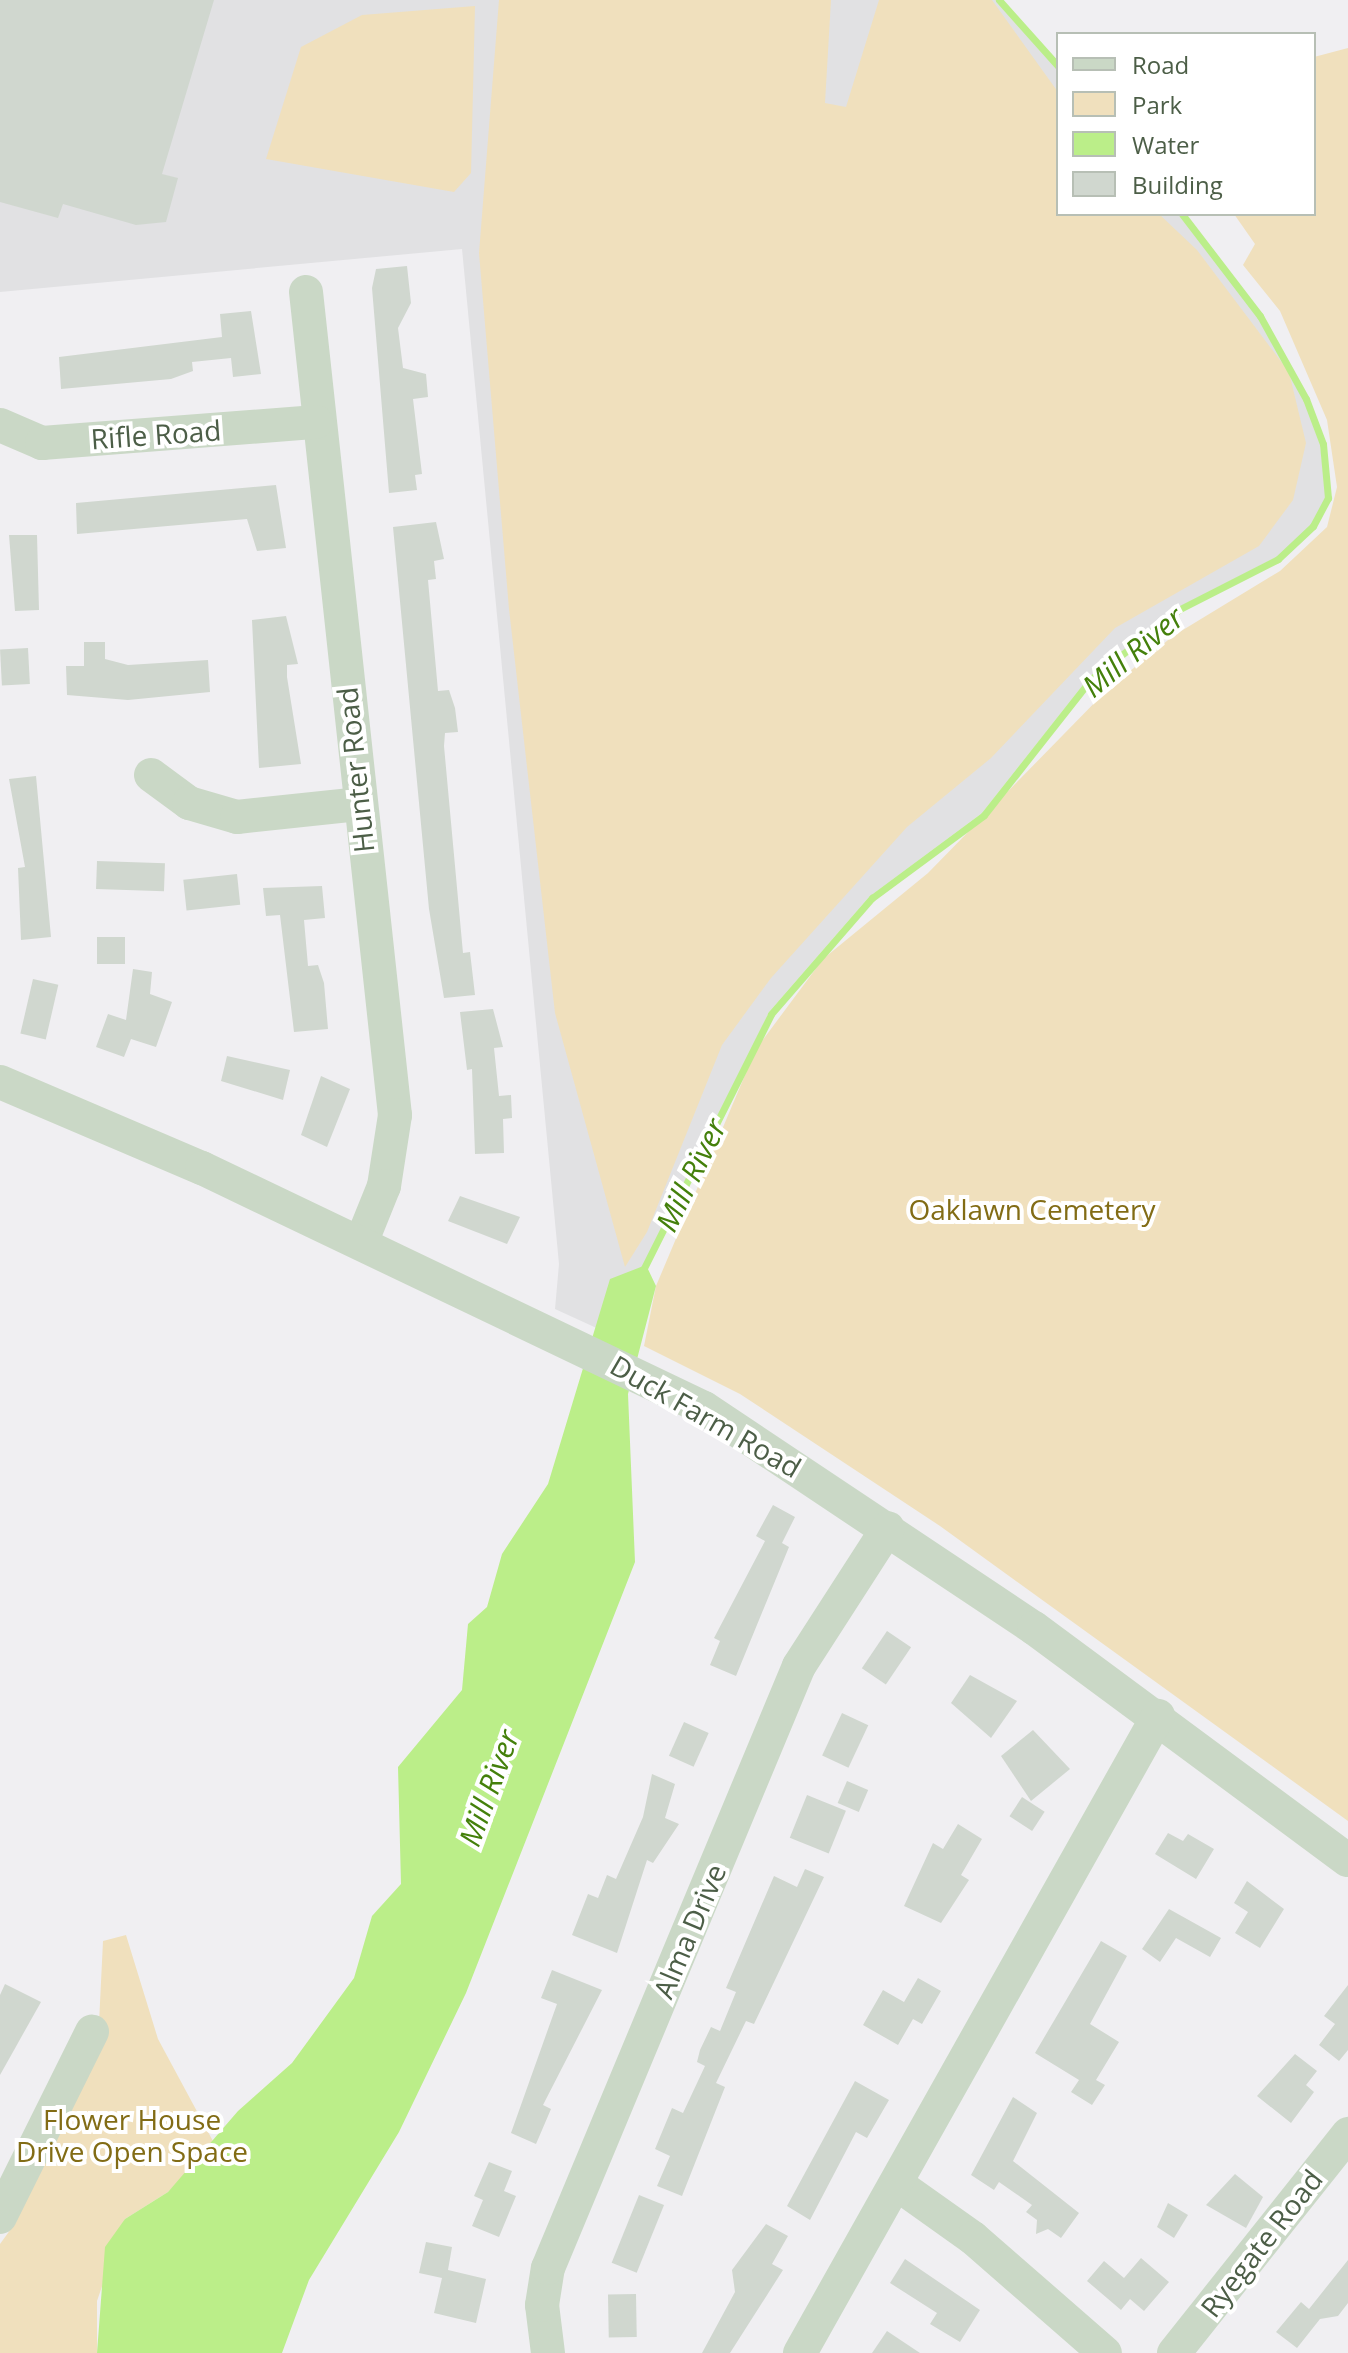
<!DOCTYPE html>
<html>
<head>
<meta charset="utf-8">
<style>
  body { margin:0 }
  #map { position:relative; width:1348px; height:2353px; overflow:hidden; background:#f0eff2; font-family:"Open Sans",sans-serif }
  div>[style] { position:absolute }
  .education>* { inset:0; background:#e1e1e3 }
  .green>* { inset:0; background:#f0e0bd }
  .water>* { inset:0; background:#bbee89 }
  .stream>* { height:7px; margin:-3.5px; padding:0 3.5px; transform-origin:3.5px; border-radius:3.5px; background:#bbee89 }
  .building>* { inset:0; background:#d0d7cf; transform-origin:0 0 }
  .minor>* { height:34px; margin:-17px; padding:0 17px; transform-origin:17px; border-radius:17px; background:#cad8c6 }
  span { translate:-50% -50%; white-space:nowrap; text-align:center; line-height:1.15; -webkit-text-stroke:8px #fff; paint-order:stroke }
  .street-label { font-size:28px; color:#4c5e47 }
  .park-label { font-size:28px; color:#826c15 }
  .water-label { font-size:30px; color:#44800b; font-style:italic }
  .legend { position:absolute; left:1056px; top:32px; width:260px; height:184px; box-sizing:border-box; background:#fff; border:2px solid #b7bfb5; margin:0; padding:10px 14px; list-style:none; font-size:24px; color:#4c5e47 }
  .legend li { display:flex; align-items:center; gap:16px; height:40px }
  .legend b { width:40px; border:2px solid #b7bfb5 }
</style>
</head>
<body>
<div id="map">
  <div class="education">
    <div style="clip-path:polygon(0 0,997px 0,1058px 69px,1058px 214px,1179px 214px,1257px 316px,1304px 399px,1320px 443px,1326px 497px,1311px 525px,1277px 557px,1179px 607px,1090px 676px,982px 813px,869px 897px,769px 1012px,614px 1336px,555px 1309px,559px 1264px,462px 249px,0 292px)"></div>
  </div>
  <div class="green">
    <div style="clip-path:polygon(499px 0,831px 0,825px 103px,846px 107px,879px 0,992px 0,1058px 92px,1058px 214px,1159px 214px,1197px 250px,1289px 372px,1306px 443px,1293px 500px,1259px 546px,1115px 628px,991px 758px,907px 827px,771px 978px,722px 1045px,647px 1232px,625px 1267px,555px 1013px,509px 609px,479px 253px)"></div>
    <div style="clip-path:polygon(475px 6px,471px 173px,454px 192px,266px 159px,301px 47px,362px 15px)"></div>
    <div style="clip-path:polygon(1348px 48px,1348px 1821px,940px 1526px,740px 1394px,644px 1346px,656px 1286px,756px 1049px,823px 959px,928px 873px,1108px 689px,1173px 636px,1280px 571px,1327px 527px,1337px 487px,1327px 420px,1280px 311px,1243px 265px,1255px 244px,1234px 214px,1314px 214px,1314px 57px)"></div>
    <div style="clip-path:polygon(126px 1935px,158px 2039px,214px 2143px,168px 2192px,125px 2219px,97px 2301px,97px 2353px,0 2353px,0 2244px,16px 2222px,99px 2023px,103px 1941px)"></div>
  </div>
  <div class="water">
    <div style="clip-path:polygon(646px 1265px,656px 1286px,628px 1394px,635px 1562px,466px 1993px,399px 2132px,309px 2280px,282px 2353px,97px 2353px,105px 2247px,125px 2219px,168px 2192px,238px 2111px,292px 2063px,354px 1978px,372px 1916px,401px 1884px,398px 1767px,462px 1690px,468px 1624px,487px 1607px,502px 1554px,548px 1484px,610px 1279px)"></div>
  </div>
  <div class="stream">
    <div style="left:999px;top:0;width:89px;rotate:48.2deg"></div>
    <div style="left:642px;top:1272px;width:288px;rotate:-63.4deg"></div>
    <div style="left:771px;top:1014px;width:154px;rotate:-49deg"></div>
    <div style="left:872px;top:898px;width:139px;rotate:-36.5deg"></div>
    <div style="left:984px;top:815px;width:173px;rotate:-51.8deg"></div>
    <div style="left:1091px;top:679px;width:113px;rotate:-38.2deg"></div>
    <div style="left:1180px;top:609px;width:110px;rotate:-27deg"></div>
    <div style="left:1278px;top:559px;width:48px;rotate:-43.3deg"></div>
    <div style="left:1313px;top:526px;width:32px;rotate:-62deg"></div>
    <div style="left:1328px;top:498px;width:54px;rotate:-95.3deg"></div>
    <div style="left:1323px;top:444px;width:48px;rotate:-110.7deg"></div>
    <div style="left:1306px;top:399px;width:95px;rotate:-119deg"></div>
    <div style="left:1260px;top:316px;width:128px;rotate:-127.4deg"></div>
  </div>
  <div class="building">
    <div style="clip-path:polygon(0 0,214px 0,162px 174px,178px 178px,166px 222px,136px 225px,63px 204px,58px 218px,0 202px)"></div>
    <div style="clip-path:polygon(407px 266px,411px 303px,398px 328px,403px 368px,426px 374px,428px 397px,413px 399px,422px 474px,415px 475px,417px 490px,389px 493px,372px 288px,376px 269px)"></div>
    <div style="clip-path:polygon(251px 311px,261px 374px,233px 377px,231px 358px,192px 362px,193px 371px,171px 379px,61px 389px,59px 357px,222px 337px,220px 314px)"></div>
    <div style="clip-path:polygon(276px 485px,286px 548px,257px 551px,247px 519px,77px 534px,76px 503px)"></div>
    <div style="clip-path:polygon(436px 522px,444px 559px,434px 561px,436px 579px,428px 580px,438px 691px,449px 690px,455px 708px,458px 732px,445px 733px,444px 746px,463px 953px,470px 952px,475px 995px,444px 998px,429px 909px,393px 527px)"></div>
    <div style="clip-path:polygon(9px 535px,37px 535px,39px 610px,15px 611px)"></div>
    <div style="clip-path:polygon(286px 616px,298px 664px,287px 665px,287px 677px,301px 764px,259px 768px,252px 620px)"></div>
    <div style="clip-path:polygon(84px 642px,105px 642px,105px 659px,128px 665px,208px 660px,210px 692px,128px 700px,67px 695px,66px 666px,84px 666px)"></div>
    <div style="left:28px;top:648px;width:36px;height:28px;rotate:87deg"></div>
    <div style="clip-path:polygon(36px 776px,51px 937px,21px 940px,18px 868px,25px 867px,9px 779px)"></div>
    <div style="left:97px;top:861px;width:68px;height:28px;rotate:2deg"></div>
    <div style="left:237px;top:874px;width:31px;height:54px;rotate:84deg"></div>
    <div style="clip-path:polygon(322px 886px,325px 918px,304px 920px,308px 966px,318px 965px,324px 983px,328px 1029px,294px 1032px,280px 915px,266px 916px,263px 888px)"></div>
    <div style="left:97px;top:937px;width:28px;height:27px"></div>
    <div style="clip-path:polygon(133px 969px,152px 972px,150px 994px,172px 1002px,156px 1047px,131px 1039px,124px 1057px,96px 1047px,108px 1014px,126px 1020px)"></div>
    <div style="left:33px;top:979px;width:26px;height:56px;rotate:13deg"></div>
    <div style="clip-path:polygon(493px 1009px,503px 1047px,494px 1048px,499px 1096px,511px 1095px,512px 1118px,503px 1119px,504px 1153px,475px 1154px,472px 1069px,467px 1070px,460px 1012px)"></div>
    <div style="clip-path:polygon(227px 1056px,290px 1070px,283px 1100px,221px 1081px)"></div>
    <div style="clip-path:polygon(321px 1076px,350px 1089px,327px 1147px,301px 1135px)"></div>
    <div style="clip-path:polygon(460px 1196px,520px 1217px,507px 1244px,448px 1221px)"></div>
    <div style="clip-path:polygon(773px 1505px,795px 1517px,782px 1543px,789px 1547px,736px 1676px,710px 1665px,720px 1641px,714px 1638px,765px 1541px,756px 1536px)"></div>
    <div style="left:887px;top:1631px;width:29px;height:45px;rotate:34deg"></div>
    <div style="clip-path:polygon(970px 1675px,1017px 1701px,991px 1738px,951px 1703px)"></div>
    <div style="left:842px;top:1713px;width:29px;height:47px;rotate:25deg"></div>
    <div style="left:684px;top:1722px;width:27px;height:37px;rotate:24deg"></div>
    <div style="clip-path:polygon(1033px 1730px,1070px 1769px,1031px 1801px,1001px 1756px)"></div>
    <div style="clip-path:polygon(652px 1774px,675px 1784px,665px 1818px,679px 1824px,653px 1863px,647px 1860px,617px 1953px,572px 1935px,588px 1894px,598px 1898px,607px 1875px,616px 1879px,643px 1817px)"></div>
    <div style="left:847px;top:1781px;width:23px;height:24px;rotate:23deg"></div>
    <div style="left:807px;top:1795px;width:42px;height:46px;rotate:22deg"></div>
    <div style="left:1022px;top:1797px;width:27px;height:23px;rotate:33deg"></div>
    <div style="clip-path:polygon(958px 1824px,982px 1839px,961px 1875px,969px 1880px,941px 1923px,904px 1906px,933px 1843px,943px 1849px)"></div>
    <div style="clip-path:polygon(1168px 1833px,1183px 1841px,1188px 1834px,1214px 1849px,1196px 1879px,1155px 1854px)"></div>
    <div style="clip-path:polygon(805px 1869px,824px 1877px,754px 2024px,746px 2021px,716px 2083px,725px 2087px,682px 2196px,657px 2186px,670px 2156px,655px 2149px,672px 2108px,683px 2113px,705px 2066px,697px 2062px,700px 2050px,711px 2027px,720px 2031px,736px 1992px,726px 1988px,774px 1876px,797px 1887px)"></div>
    <div style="clip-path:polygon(1247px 1881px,1284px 1909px,1260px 1948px,1235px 1933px,1248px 1912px,1234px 1903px)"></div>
    <div style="clip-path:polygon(1169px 1909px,1221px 1938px,1210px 1957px,1176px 1938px,1160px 1962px,1142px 1949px)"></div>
    <div style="clip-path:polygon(1101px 1941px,1127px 1956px,1090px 2024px,1119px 2042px,1096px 2080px,1105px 2085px,1092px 2105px,1071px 2092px,1079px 2080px,1035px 2053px)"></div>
    <div style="clip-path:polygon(552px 1970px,602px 1990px,543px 2105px,551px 2109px,536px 2144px,511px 2133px,557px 2004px,541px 1998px)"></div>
    <div style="clip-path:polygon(918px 1978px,941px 1991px,922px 2024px,913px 2019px,898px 2045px,863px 2025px,883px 1990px,904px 2002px)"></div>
    <div style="clip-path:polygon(5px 1984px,41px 2002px,0 2075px,0 1995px)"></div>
    <div style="clip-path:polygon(1348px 1985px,1348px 2050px,1339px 2061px,1319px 2045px,1335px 2024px,1324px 2016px)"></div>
    <div style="clip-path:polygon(1295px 2054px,1317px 2071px,1306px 2085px,1314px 2092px,1291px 2123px,1257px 2096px)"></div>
    <div style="clip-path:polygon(855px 2081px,889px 2100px,867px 2138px,856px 2132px,810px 2220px,787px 2206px)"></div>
    <div style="clip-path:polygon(1013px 2097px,1037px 2113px,1013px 2161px,1079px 2213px,1061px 2238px,1048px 2229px,1036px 2234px,1037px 2220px,1026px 2212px,1032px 2205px,999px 2182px,994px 2190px,971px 2175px)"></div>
    <div style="clip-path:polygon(489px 2162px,512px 2171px,504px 2191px,516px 2196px,499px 2237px,472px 2226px,483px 2200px,474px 2196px)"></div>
    <div style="clip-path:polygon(1235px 2174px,1263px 2197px,1246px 2228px,1206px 2205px)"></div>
    <div style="left:639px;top:2195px;width:27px;height:73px;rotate:22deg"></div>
    <div style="clip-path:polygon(1168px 2203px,1188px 2215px,1174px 2238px,1157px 2227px)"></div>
    <div style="clip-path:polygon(766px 2224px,788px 2236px,772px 2264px,783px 2270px,730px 2353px,702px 2353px,735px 2292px,732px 2270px)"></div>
    <div style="clip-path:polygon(426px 2242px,452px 2247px,448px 2270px,486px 2279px,476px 2323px,434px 2313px,442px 2278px,419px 2273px)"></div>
    <div style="clip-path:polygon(1141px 2258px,1169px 2282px,1144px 2311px,1130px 2299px,1121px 2310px,1087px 2281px,1104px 2261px,1124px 2278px)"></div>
    <div style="clip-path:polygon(905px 2259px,980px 2310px,960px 2342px,930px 2324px,937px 2313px,890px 2283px)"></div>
    <div style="clip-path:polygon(1348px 2260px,1348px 2303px,1338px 2316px,1320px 2319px,1297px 2348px,1276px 2332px,1301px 2302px,1309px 2309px)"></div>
    <div style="left:636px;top:2294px;width:43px;height:28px;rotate:89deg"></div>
    <div style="clip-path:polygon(887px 2331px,920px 2353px,872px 2353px)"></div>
  </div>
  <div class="minor">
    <div style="left:306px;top:292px;width:828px;rotate:83.83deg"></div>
    <div style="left:395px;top:1115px;width:72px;rotate:98.8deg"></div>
    <div style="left:384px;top:1186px;width:61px;rotate:112deg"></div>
    <div style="left:0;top:425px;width:46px;rotate:23.2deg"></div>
    <div style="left:42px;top:443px;width:275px;rotate:-4.4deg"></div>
    <div style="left:151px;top:775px;width:47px;rotate:36.4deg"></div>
    <div style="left:189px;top:803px;width:50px;rotate:16.3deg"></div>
    <div style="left:237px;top:817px;width:122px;rotate:-6.1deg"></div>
    <div style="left:0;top:1082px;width:220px;rotate:23.1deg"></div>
    <div style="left:202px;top:1168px;width:556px;rotate:25.55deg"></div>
    <div style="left:704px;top:1408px;width:397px;rotate:33.7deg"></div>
    <div style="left:1034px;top:1628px;width:390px;rotate:36.5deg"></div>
    <div style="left:897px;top:2184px;width:93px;rotate:35.4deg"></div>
    <div style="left:973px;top:2238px;width:175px;rotate:41.1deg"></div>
    <div style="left:0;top:2217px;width:207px;rotate:-63.6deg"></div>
    <div style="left:548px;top:2353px;width:48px;rotate:-97.1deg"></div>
    <div style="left:542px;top:2305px;width:37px;rotate:-81deg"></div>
    <div style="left:548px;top:2268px;width:652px;rotate:-67.37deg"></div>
    <div style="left:799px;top:1666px;width:164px;rotate:-57.2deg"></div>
    <div style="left:800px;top:2353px;width:731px;rotate:-60.66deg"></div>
    <div style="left:1174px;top:2353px;width:280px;rotate:-51.5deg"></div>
  </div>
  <div class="street-label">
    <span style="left:156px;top:434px;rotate:-4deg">Rifle Road</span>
    <span style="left:355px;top:770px;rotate:-96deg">Hunter Road</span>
    <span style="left:706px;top:1416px;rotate:30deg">Duck Farm Road</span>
    <span style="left:689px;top:1931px;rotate:-67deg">Alma Drive</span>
    <span style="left:1261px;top:2243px;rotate:-52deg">Ryegate Road</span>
  </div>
  <div class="park-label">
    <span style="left:1032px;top:1209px">Oaklawn Cemetery</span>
    <span style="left:132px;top:2135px">Flower House<br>Drive Open Space</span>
  </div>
  <div class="water-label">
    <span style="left:1133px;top:652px;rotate:-40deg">Mill River</span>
    <span style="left:691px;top:1175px;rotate:-64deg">Mill River</span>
    <span style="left:489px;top:1788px;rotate:-70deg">Mill River</span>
  </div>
  <ul class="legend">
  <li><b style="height:10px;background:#cad8c6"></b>Road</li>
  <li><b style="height:22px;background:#f0e0bd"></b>Park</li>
  <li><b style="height:22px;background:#bbee89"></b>Water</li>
  <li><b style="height:22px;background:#d0d7cf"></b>Building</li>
  </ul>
</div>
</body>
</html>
